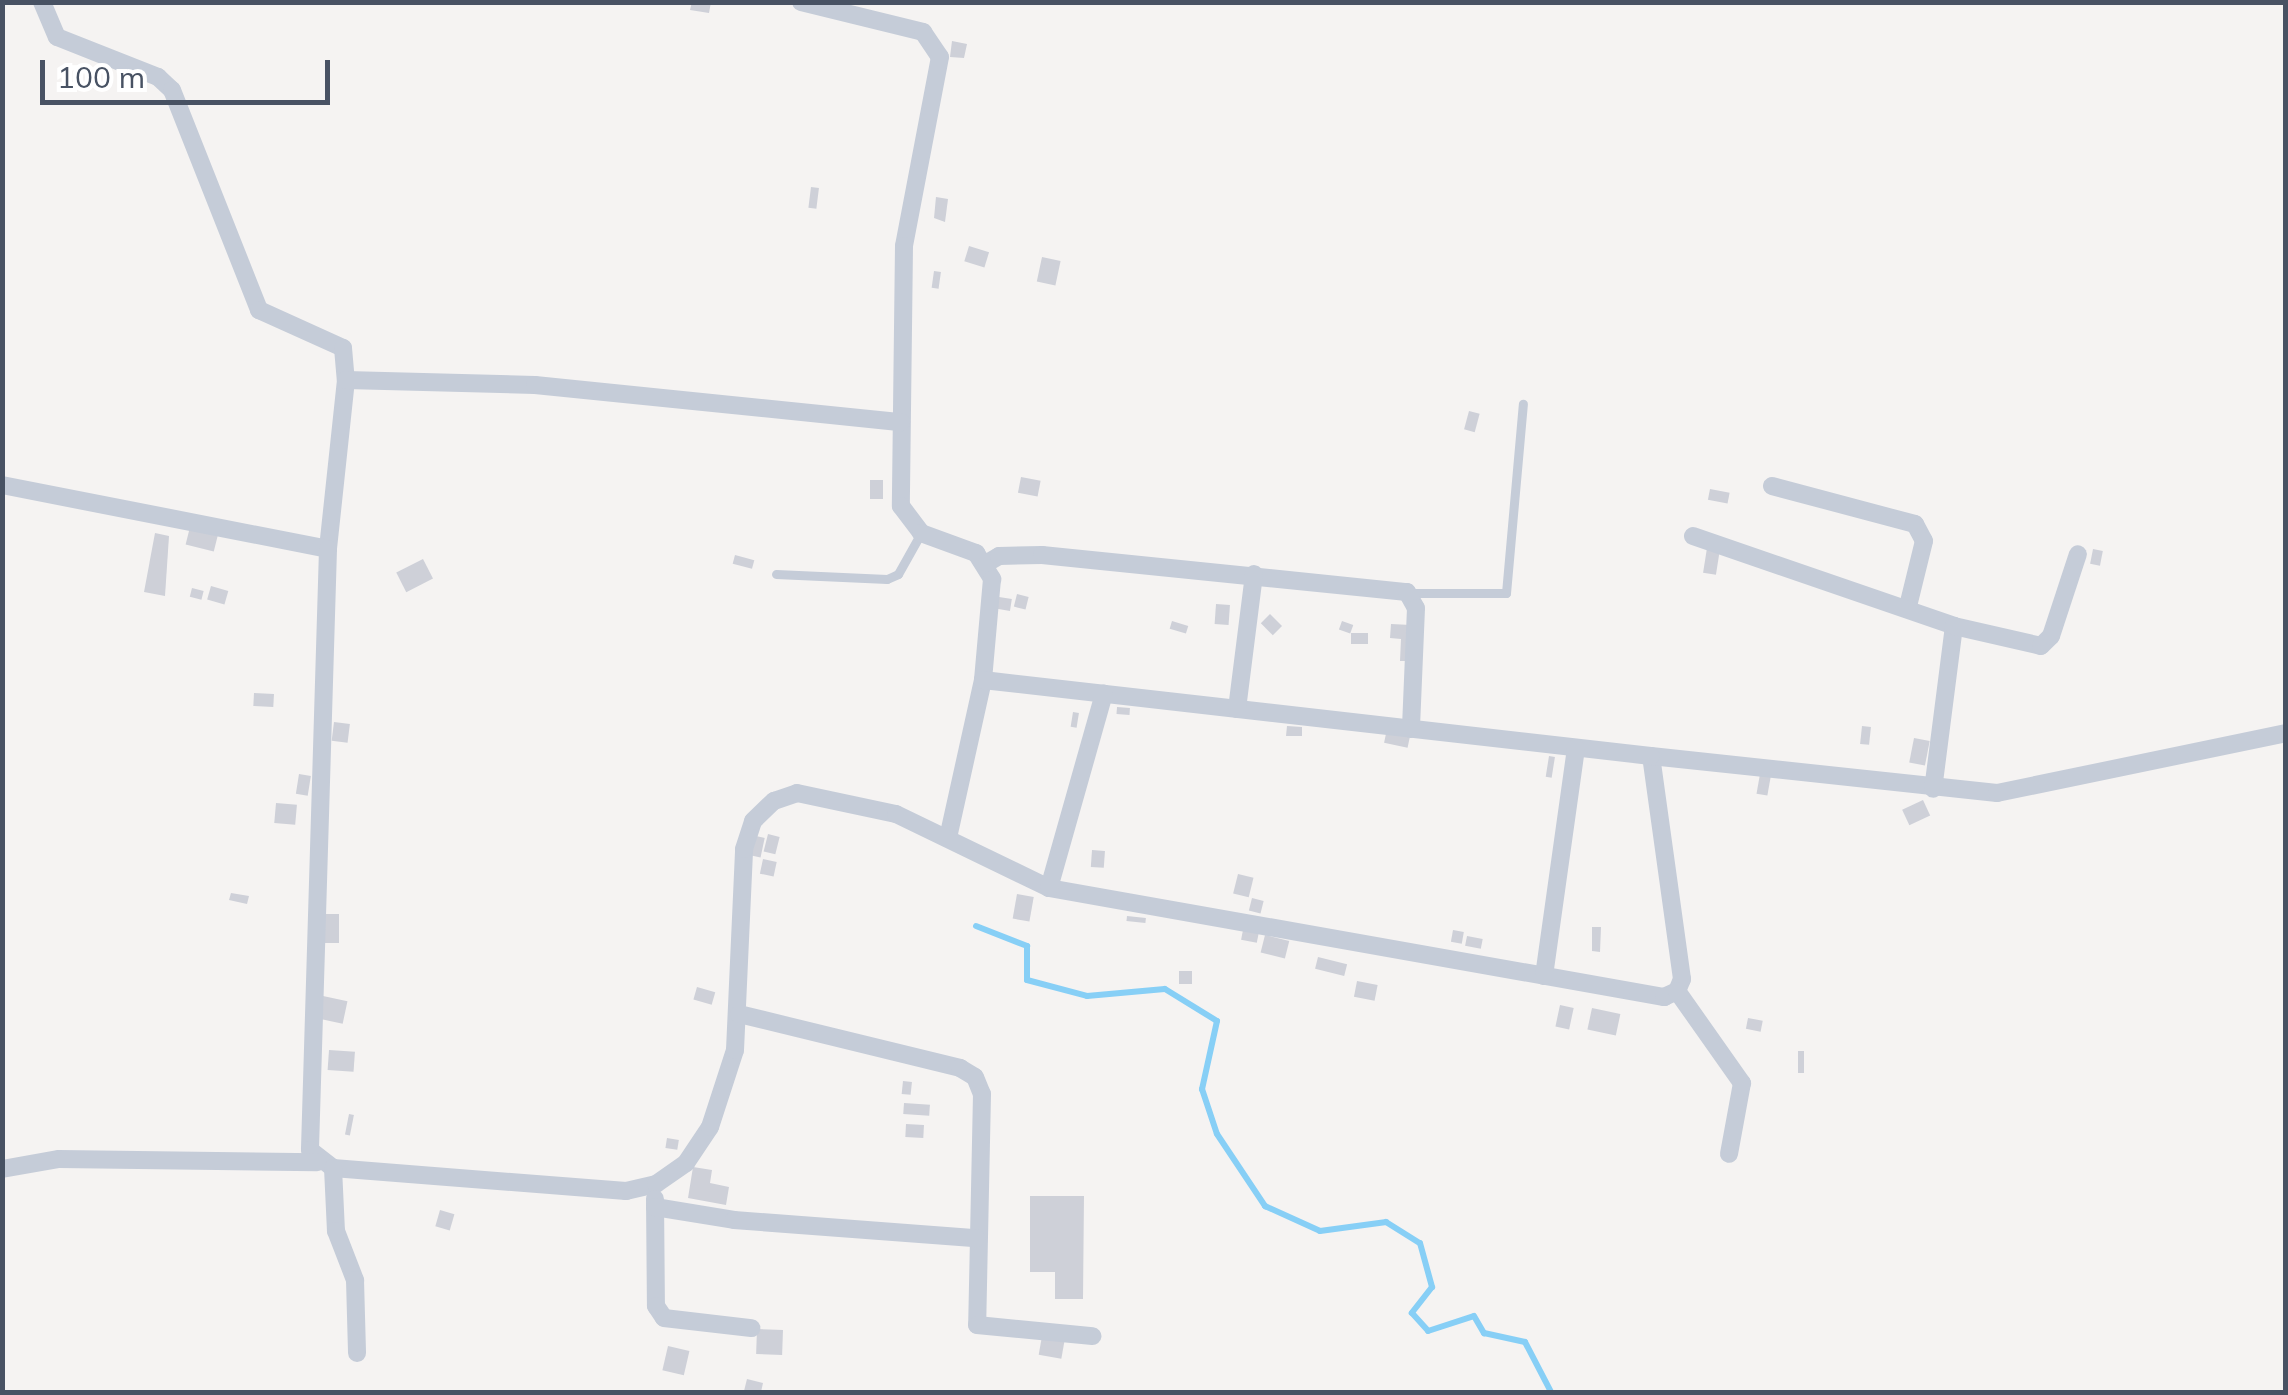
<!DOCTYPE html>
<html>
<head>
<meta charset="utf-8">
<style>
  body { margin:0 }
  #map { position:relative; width:2288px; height:1395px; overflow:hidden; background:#f5f3f2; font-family:Mulish,sans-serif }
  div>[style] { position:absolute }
  .stream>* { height:6px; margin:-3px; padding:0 3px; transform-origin:3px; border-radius:3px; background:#87cff6 }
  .building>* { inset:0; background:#ced0d8; transform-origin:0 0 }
  .service>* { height:9px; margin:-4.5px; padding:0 4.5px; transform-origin:4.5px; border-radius:4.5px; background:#c5ccd8 }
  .minor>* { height:18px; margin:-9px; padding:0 9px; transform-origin:9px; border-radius:9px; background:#c5ccd8 }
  span { translate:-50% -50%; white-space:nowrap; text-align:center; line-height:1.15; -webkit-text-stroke:10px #fff; paint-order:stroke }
  .frame { position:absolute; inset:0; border:5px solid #485263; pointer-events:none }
  .scale { position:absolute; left:40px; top:60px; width:290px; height:45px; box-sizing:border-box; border:5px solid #485263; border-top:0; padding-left:12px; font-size:30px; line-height:35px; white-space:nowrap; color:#485263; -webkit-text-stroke:8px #fff; paint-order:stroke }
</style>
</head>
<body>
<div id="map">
  <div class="stream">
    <div style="left:976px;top:926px;width:55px;rotate:21.4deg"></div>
    <div style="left:1027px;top:946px;width:34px;rotate:90deg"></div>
    <div style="left:1027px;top:980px;width:62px;rotate:14.9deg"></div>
    <div style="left:1087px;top:996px;width:78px;rotate:-5.1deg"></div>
    <div style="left:1165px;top:989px;width:61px;rotate:31.6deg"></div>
    <div style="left:1217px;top:1021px;width:70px;rotate:102.4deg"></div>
    <div style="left:1202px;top:1089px;width:47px;rotate:71.6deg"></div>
    <div style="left:1217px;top:1134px;width:87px;rotate:56.3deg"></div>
    <div style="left:1265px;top:1206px;width:60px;rotate:24.4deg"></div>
    <div style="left:1320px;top:1231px;width:67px;rotate:-7.8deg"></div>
    <div style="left:1386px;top:1222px;width:40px;rotate:32deg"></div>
    <div style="left:1420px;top:1243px;width:46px;rotate:74.7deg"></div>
    <div style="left:1432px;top:1287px;width:33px;rotate:128deg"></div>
    <div style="left:1412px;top:1313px;width:24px;rotate:48deg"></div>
    <div style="left:1428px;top:1331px;width:48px;rotate:-18.1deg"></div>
    <div style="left:1474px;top:1316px;width:20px;rotate:60deg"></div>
    <div style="left:1484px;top:1333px;width:42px;rotate:12.4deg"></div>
    <div style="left:1525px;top:1342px;width:56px;rotate:62.5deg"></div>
  </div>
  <div class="building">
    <div style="clip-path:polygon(692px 2px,711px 2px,709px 13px,690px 10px)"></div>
    <div style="clip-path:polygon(952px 41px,967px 44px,964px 58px,950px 57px)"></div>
    <div style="left:811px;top:187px;width:8px;height:21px;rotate:7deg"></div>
    <div style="clip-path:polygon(936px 197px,948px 199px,945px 222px,934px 218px)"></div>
    <div style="left:969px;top:246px;width:21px;height:16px;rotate:17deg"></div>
    <div style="left:1042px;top:257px;width:19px;height:25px;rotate:12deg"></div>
    <div style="left:934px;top:271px;width:7px;height:17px;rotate:8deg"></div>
    <div style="left:1469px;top:411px;width:11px;height:19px;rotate:15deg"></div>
    <div style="left:1021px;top:477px;width:20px;height:16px;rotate:11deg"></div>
    <div style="left:870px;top:480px;width:13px;height:19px"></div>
    <div style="left:1710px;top:489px;width:20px;height:11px;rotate:11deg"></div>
    <div style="left:190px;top:527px;width:29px;height:18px;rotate:14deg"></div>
    <div style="clip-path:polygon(155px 533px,169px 536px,165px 596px,144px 592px)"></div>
    <div style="left:1707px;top:548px;width:13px;height:25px;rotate:9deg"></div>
    <div style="left:2093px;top:549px;width:10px;height:15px;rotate:11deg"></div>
    <div style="left:735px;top:555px;width:20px;height:9px;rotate:15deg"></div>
    <div style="left:423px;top:559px;width:22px;height:30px;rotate:63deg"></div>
    <div style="left:211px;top:586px;width:18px;height:14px;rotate:16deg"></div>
    <div style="left:192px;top:588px;width:12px;height:9px;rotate:14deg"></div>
    <div style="left:1017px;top:594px;width:12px;height:13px;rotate:14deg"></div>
    <div style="left:999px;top:597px;width:13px;height:12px;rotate:9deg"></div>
    <div style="left:1216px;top:604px;width:14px;height:20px;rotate:4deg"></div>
    <div style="left:1270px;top:614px;width:17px;height:13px;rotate:45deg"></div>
    <div style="left:1172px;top:621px;width:17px;height:8px;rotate:17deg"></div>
    <div style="left:1342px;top:621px;width:12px;height:9px;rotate:20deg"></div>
    <div style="clip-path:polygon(1391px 624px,1411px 625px,1408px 661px,1400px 661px,1401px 639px,1390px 638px)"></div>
    <div style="left:1368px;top:633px;width:11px;height:17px;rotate:90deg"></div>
    <div style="left:254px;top:693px;width:20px;height:13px;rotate:3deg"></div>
    <div style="left:1117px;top:707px;width:13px;height:7px;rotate:4deg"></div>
    <div style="left:1073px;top:712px;width:6px;height:15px;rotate:9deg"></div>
    <div style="left:334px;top:722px;width:16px;height:19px;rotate:7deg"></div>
    <div style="clip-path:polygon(1287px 726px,1302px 727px,1302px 736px,1286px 736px)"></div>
    <div style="left:1862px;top:726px;width:9px;height:18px;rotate:6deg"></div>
    <div style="left:1387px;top:729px;width:24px;height:14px;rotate:12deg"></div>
    <div style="left:1914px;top:738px;width:16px;height:25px;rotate:11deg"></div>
    <div style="left:1549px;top:756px;width:6px;height:21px;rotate:9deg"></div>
    <div style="left:299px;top:774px;width:12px;height:20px;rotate:9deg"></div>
    <div style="left:1760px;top:774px;width:11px;height:20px;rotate:10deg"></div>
    <div style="left:1923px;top:800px;width:17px;height:23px;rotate:65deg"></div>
    <div style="left:276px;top:803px;width:21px;height:20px;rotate:5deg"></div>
    <div style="left:768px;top:834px;width:12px;height:18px;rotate:14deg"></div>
    <div style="left:751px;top:835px;width:14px;height:20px;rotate:12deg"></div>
    <div style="left:1092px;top:850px;width:13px;height:17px;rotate:4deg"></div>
    <div style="left:763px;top:859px;width:14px;height:15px;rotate:12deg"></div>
    <div style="left:1238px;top:874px;width:16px;height:20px;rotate:14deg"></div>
    <div style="clip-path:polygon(231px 893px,249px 896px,247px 904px,229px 900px)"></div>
    <div style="left:1017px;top:894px;width:17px;height:25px;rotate:10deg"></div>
    <div style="left:1252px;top:898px;width:12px;height:13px;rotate:14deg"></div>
    <div style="left:321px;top:914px;width:18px;height:29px"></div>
    <div style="left:1127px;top:916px;width:19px;height:5px;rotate:6deg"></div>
    <div style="clip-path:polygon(1592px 927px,1601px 927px,1600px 952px,1592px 951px)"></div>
    <div style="left:1243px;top:930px;width:16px;height:10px;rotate:11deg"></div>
    <div style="left:1453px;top:930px;width:11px;height:12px;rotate:10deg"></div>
    <div style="left:1265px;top:935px;width:25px;height:18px;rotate:14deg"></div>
    <div style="left:1467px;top:936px;width:16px;height:10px;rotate:11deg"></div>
    <div style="left:1318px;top:957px;width:30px;height:12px;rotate:14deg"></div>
    <div style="left:1179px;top:971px;width:13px;height:13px"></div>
    <div style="left:1357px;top:981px;width:21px;height:16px;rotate:11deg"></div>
    <div style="left:697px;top:987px;width:19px;height:13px;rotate:16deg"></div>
    <div style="left:323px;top:996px;width:25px;height:23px;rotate:12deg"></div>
    <div style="left:1560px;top:1005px;width:14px;height:22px;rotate:12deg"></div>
    <div style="left:1592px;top:1008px;width:29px;height:22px;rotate:12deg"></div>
    <div style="left:1748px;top:1018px;width:15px;height:11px;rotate:11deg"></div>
    <div style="left:329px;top:1050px;width:26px;height:20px;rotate:4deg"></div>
    <div style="left:1798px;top:1051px;width:6px;height:22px"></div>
    <div style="left:903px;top:1081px;width:9px;height:13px;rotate:6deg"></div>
    <div style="left:904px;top:1103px;width:26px;height:11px;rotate:4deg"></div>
    <div style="left:349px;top:1114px;width:5px;height:21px;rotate:11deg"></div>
    <div style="left:906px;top:1124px;width:18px;height:13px;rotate:3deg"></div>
    <div style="left:667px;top:1138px;width:12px;height:10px;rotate:9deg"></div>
    <div style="clip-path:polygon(693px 1167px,712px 1170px,710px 1183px,729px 1187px,726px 1205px,688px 1198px)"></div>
    <div style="clip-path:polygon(1030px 1196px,1084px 1196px,1083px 1299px,1055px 1299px,1055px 1272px,1030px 1272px)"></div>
    <div style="left:440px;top:1210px;width:15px;height:17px;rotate:16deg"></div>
    <div style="left:757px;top:1329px;width:26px;height:25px;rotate:2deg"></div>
    <div style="left:1042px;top:1336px;width:23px;height:19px;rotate:10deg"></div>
    <div style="left:668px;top:1346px;width:22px;height:25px;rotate:13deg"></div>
    <div style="clip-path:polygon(747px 1379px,763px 1383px,761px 1392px,744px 1391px)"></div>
  </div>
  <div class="service">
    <div style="left:776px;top:574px;width:111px;rotate:2.6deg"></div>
    <div style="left:887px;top:579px;width:12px;rotate:-24deg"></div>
    <div style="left:898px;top:574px;width:47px;rotate:-60.7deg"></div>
    <div style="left:1410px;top:593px;width:96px"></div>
    <div style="left:1506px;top:593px;width:190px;rotate:-84.9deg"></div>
  </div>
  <div class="minor">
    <div style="left:42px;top:2px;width:38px;rotate:67deg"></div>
    <div style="left:57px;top:37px;width:109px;rotate:21.6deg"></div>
    <div style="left:158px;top:77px;width:19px;rotate:43deg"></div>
    <div style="left:172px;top:90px;width:237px;rotate:68.4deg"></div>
    <div style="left:259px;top:310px;width:92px;rotate:24.3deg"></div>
    <div style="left:343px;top:348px;width:32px;rotate:85deg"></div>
    <div style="left:346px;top:380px;width:170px;rotate:96.1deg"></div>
    <div style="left:801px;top:2px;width:126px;rotate:13.8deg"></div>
    <div style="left:923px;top:32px;width:30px;rotate:56deg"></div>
    <div style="left:940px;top:57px;width:192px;rotate:100.8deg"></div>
    <div style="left:904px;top:246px;width:260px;rotate:90.7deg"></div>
    <div style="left:901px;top:506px;width:34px;rotate:53deg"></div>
    <div style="left:921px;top:533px;width:59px;rotate:20deg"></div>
    <div style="left:976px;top:553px;width:31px;rotate:58deg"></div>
    <div style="left:992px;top:579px;width:101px;rotate:95.1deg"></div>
    <div style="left:983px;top:680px;width:162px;rotate:102.5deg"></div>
    <div style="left:346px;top:380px;width:189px;rotate:1.5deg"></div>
    <div style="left:535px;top:385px;width:368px;rotate:5.8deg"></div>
    <div style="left:2px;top:485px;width:332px;rotate:11.1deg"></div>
    <div style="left:328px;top:549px;width:601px;rotate:91.72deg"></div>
    <div style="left:310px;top:1150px;width:29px;rotate:38deg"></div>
    <div style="left:333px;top:1168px;width:294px;rotate:4.5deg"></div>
    <div style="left:626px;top:1191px;width:31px;rotate:-13deg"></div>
    <div style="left:656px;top:1184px;width:37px;rotate:-35deg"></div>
    <div style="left:686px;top:1163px;width:43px;rotate:-56.3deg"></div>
    <div style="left:710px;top:1127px;width:81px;rotate:-72deg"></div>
    <div style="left:735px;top:1050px;width:201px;rotate:-87.4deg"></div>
    <div style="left:744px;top:849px;width:29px;rotate:-72deg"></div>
    <div style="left:753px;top:821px;width:29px;rotate:-44deg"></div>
    <div style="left:774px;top:801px;width:24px;rotate:-19deg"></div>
    <div style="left:797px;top:793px;width:101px;rotate:12deg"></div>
    <div style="left:896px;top:814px;width:170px;rotate:25.8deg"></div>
    <div style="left:1049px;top:888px;width:625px;rotate:10.05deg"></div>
    <div style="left:1664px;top:997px;width:14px;rotate:-25deg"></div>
    <div style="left:1677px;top:991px;width:13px;rotate:-67deg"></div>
    <div style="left:1682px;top:979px;width:225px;rotate:-97.9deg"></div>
    <div style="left:1651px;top:756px;width:348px;rotate:6.1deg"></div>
    <div style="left:1997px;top:793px;width:295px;rotate:-11.7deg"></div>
    <div style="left:1772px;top:486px;width:148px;rotate:14.9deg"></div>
    <div style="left:1915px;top:524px;width:19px;rotate:62deg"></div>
    <div style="left:1924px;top:541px;width:67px;rotate:103.8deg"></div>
    <div style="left:1693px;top:536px;width:276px;rotate:19deg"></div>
    <div style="left:1954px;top:626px;width:164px;rotate:97.3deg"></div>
    <div style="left:987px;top:563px;width:14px;rotate:-30deg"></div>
    <div style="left:999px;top:556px;width:43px;rotate:-1.3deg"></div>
    <div style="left:1042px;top:555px;width:367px;rotate:5.8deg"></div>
    <div style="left:1407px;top:592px;width:18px;rotate:61deg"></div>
    <div style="left:1416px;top:608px;width:121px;rotate:92.4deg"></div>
    <div style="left:1954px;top:626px;width:89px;rotate:12.9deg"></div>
    <div style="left:2041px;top:646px;width:14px;rotate:-45deg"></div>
    <div style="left:2051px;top:636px;width:86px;rotate:-71.8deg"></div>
    <div style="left:983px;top:680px;width:672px;rotate:6.49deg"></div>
    <div style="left:1237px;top:709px;width:136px;rotate:-82.8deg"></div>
    <div style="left:1049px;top:888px;width:202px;rotate:-74.2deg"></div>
    <div style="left:1544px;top:976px;width:230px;rotate:-82deg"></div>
    <div style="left:1677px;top:991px;width:113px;rotate:54.8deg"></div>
    <div style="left:1742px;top:1083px;width:72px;rotate:100.4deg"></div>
    <div style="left:739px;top:1014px;width:228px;rotate:13.7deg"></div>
    <div style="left:960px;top:1068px;width:17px;rotate:31deg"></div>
    <div style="left:975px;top:1077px;width:18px;rotate:68deg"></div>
    <div style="left:982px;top:1094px;width:231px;rotate:91.2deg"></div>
    <div style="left:977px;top:1325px;width:116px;rotate:5.5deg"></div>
    <div style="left:333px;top:1168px;width:63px;rotate:87.3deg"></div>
    <div style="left:336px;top:1231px;width:53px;rotate:68.8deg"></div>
    <div style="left:355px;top:1280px;width:73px;rotate:88.4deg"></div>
    <div style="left:2px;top:1169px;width:58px;rotate:-10deg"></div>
    <div style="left:59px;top:1159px;width:258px;rotate:0.7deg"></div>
    <div style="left:655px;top:1199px;width:107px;rotate:89.5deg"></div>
    <div style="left:656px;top:1306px;width:14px;rotate:56deg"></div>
    <div style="left:664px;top:1318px;width:88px;rotate:6.6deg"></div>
    <div style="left:655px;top:1207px;width:80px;rotate:9.3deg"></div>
    <div style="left:734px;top:1220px;width:243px;rotate:4.3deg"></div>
  </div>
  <div class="frame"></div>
  <div class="scale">100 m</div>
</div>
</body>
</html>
